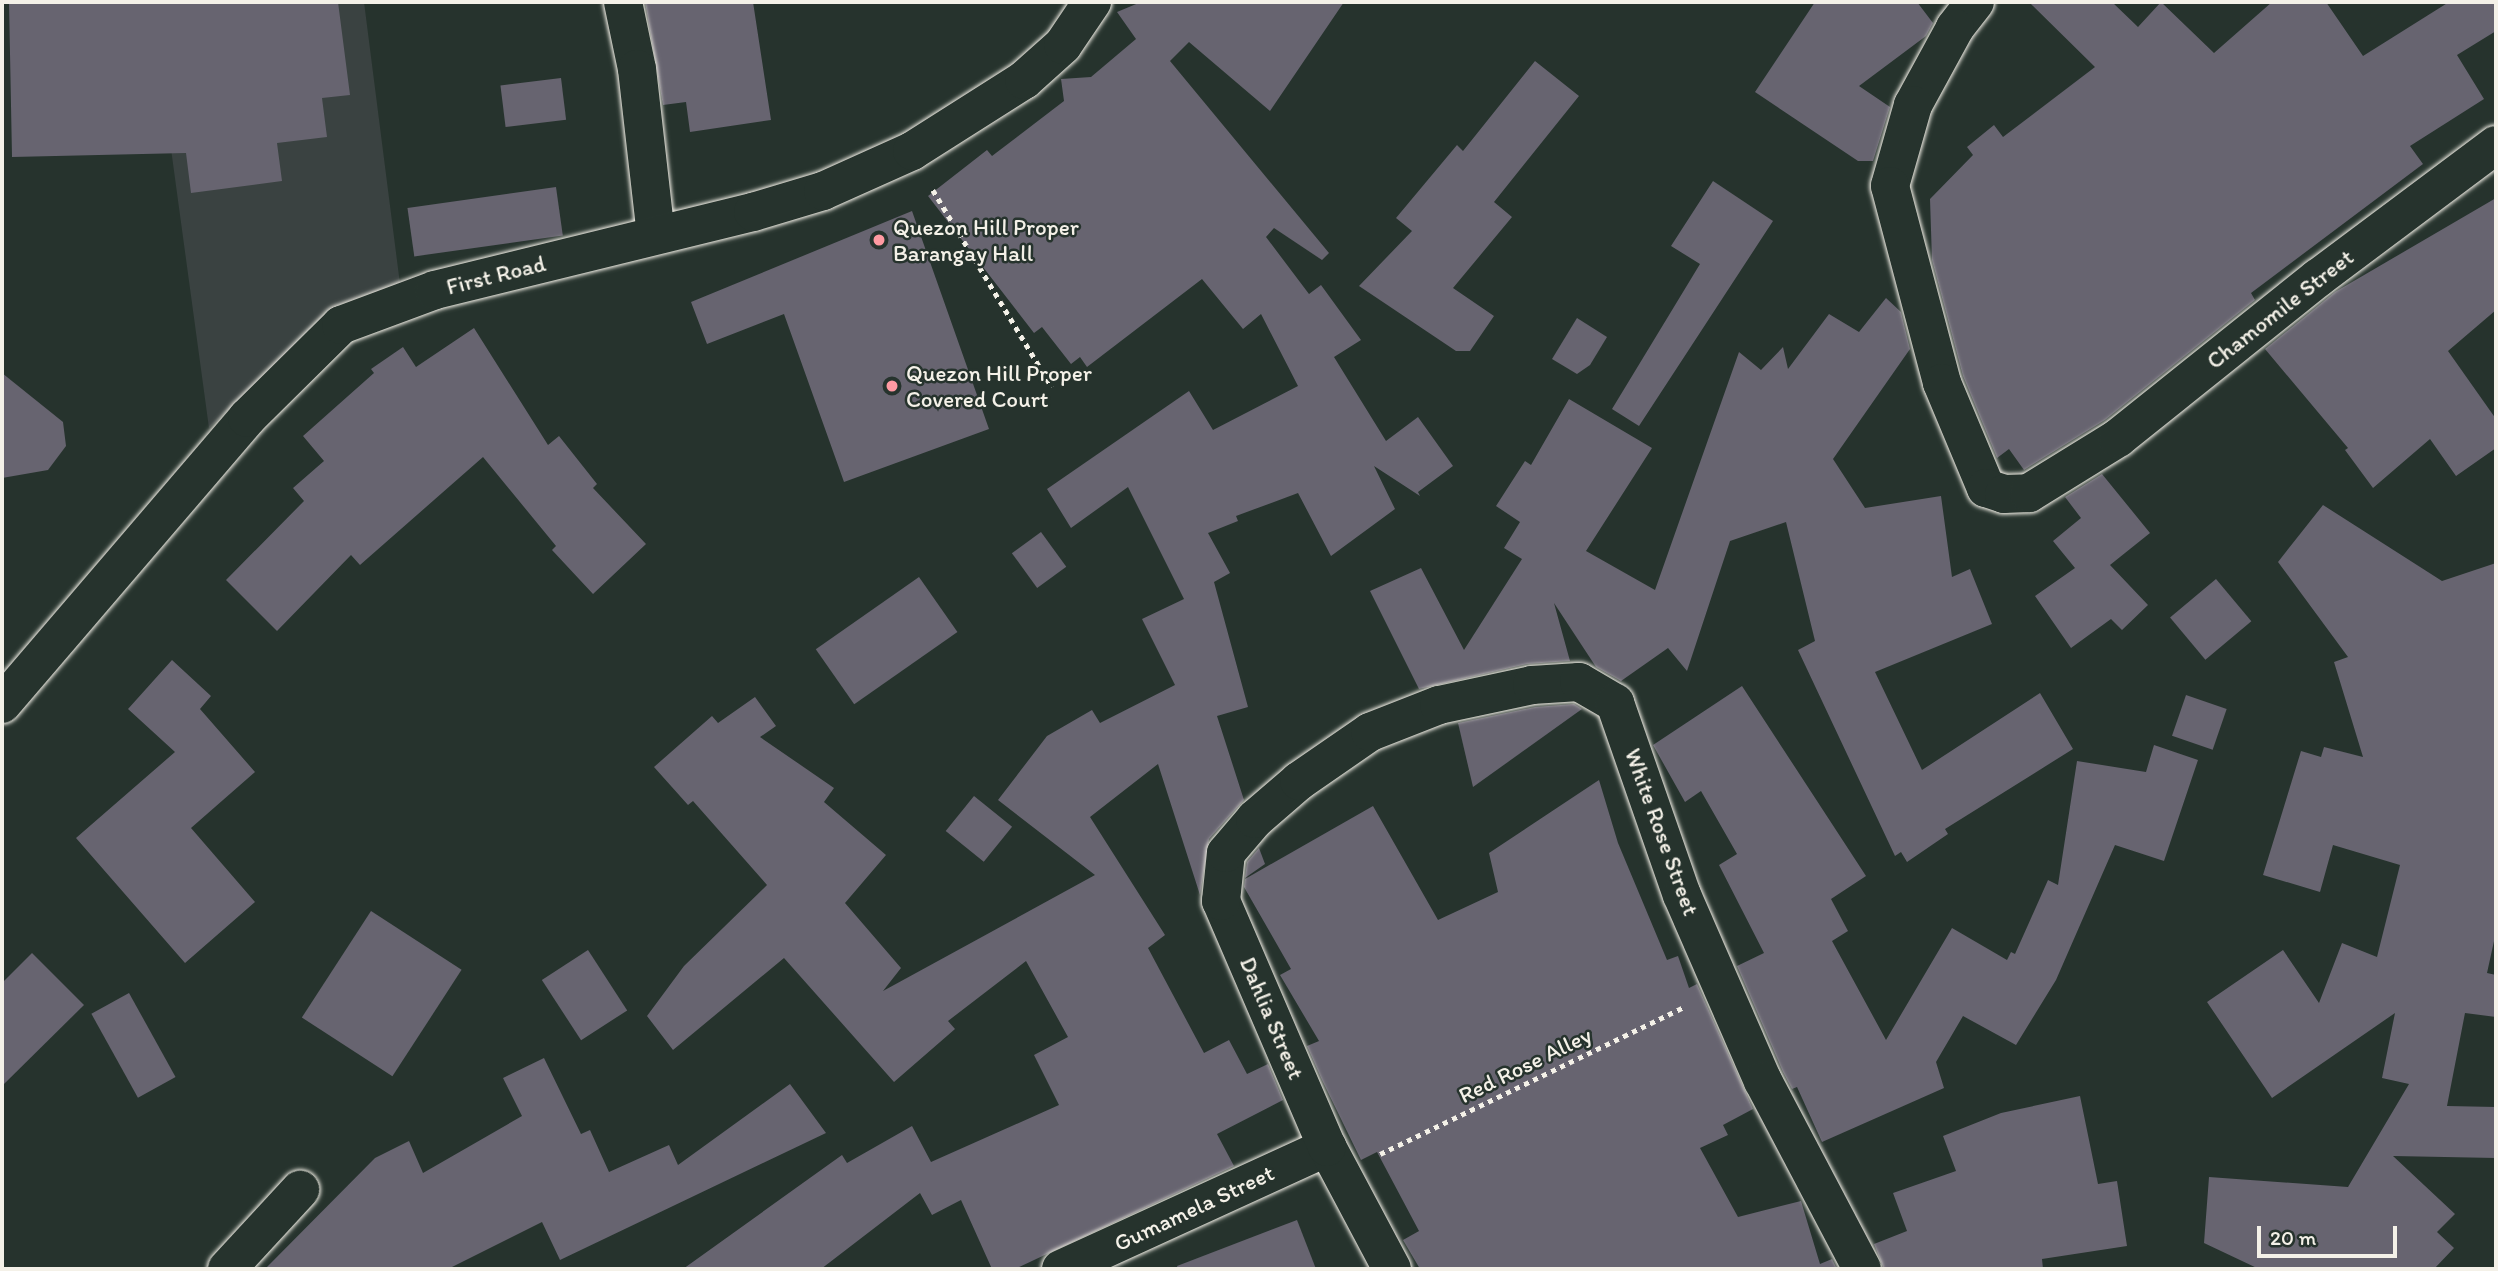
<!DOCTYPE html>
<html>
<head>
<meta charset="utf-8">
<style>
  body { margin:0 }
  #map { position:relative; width:2498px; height:1271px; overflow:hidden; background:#26332d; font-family:Itim,sans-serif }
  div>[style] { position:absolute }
  .built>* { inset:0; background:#3a4241 }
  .building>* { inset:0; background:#676470; transform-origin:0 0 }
  .path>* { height:4.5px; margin-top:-2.25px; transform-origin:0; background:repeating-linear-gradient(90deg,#f4f1e8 0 5px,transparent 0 10px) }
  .roads { filter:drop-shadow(0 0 2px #f4f1e8) drop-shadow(0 0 2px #f4f1e8) }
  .street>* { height:38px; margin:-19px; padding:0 19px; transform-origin:19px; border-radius:19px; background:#26332d }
  .secondary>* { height:38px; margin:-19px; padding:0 19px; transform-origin:19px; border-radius:19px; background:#26332d }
  .dots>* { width:19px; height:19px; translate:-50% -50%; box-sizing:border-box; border:4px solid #26332d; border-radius:50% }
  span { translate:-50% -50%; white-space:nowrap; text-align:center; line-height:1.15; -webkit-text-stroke:5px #26332d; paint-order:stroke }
  .poi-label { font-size:23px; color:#f4f1e8 }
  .left { translate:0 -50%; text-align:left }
  .street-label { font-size:23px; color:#f4f1e8 }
  .frame { position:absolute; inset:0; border:4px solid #f4f1e8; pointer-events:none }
  .scale { position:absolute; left:2257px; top:1226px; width:140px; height:32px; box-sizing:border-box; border:4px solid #f4f1e8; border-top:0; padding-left:9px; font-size:21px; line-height:24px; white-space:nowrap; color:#f4f1e8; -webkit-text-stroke:5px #26332d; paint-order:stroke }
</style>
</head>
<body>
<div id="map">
  <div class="built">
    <div style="clip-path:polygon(151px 2px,364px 2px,400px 284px,338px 305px,209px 428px)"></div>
  </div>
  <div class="building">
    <div style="clip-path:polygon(9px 2px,338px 2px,350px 95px,322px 98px,327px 137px,277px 143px,282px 181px,191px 193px,186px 153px,12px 157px)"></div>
    <div style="clip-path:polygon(645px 2px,753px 2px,771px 120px,690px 132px,686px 102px,663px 105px)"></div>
    <div style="clip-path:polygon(1141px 2px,1344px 2px,1270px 111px,1189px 42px,1170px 61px,1329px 253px,1322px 260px,1274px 228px,1266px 237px,1309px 294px,1321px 285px,1361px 340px,1334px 357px,1386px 441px,1418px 417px,1453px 466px,1418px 492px,1420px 496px,1374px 466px,1395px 509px,1331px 556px,1298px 493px,1236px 516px,1238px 521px,1208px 533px,1230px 573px,1214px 582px,1248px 707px,1217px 716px,1244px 800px,1209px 839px,1200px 895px,1158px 764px,1090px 817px,1165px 935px,1148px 948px,1204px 1053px,1229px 1040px,1247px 1074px,1268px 1064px,1283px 1100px,1217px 1134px,1234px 1166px,1015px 1269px,992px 1269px,961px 1200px,932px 1215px,920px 1193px,821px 1269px,683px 1269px,842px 1155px,847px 1163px,912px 1126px,931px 1162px,1059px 1105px,1034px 1055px,1068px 1037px,1026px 961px,948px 1021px,955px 1029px,894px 1082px,784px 958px,673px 1050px,647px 1016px,684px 966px,767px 885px,693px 801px,688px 805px,654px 767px,712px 716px,718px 723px,755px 697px,776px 726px,760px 737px,834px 788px,824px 802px,886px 855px,845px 903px,901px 968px,883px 991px,1095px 875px,998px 800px,1047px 736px,1092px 710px,1100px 723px,1175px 685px,1142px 619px,1184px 599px,1128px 487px,1071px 528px,1047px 489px,1189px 391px,1213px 430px,1298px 386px,1261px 314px,1243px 329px,1202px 279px,1087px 367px,1080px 357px,1071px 364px,1042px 327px,1034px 333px,928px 196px,987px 150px,992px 156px,1064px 101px,1061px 79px,1091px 77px,1136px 39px,1117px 12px)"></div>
    <div style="clip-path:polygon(1815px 2px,1917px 2px,1933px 23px,1926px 36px,1859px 86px,1890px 107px,1873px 161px,1858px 161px,1755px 92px)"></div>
    <div style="clip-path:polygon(2029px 2px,2112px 2px,2138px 27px,2161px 2px,2214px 53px,2272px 2px,2326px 2px,2363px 56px,2449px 2px,2496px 2px,2496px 31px,2457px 55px,2484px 99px,2410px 146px,2423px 164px,2251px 293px,2255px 300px,2105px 420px,2024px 470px,2009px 449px,1997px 458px,1963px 376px,1932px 260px,1930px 199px,1973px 155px,1967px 147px,1994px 125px,2003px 137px,2095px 67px)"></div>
    <div style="clip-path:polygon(1535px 61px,1579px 96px,1494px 202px,1512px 217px,1453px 288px,1494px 316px,1470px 351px,1456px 351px,1359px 286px,1412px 231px,1396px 218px,1457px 145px,1463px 151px)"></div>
    <div style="left:561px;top:78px;width:42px;height:61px;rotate:83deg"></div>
    <div style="clip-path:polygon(1713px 181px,1773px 221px,1639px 426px,1612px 409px,1700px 264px,1671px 246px)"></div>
    <div style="left:556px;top:187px;width:49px;height:150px;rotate:82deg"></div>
    <div style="clip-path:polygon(2496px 198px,2496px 310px,2448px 351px,2496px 419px,2496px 448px,2456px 476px,2430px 439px,2373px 488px,2345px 450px,2348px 448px,2265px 349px,2335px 292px)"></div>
    <div style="clip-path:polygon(912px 211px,989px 429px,844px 482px,784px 314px,707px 344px,691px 302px)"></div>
    <div style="clip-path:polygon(1886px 298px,1901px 312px,1910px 349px,1833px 459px,1865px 508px,1941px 496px,1952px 577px,1970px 569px,1992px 624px,1875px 672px,1922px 770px,2040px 693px,2073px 749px,1945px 829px,1948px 834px,1907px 862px,1901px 852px,1895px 856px,1798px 650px,1815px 641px,1786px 522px,1730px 541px,1687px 671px,1668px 648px,1621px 681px,1596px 667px,1554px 603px,1570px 661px,1527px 664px,1419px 689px,1370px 591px,1421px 568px,1464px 650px,1522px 559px,1504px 548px,1520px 522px,1496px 506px,1525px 461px,1531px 465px,1569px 399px,1652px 448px,1586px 551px,1655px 590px,1739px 352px,1761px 370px,1783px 347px,1788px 369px,1829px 314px,1859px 332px)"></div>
    <div style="clip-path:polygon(1577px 318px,1607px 337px,1590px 365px,1577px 374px,1552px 359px)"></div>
    <div style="clip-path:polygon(474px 328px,548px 445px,559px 436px,597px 484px,593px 488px,646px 544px,593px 594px,552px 550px,556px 546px,483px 457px,360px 565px,351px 555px,277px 631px,226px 580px,304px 501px,293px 488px,324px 461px,303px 436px,374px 373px,371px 369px,403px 347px,416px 367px)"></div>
    <div style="clip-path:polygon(2px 373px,63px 422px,66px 446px,48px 470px,2px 478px)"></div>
    <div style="clip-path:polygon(2102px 474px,2150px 533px,2110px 565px,2148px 605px,2122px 630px,2111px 619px,2071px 648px,2035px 596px,2075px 568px,2053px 541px,2081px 518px,2065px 497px)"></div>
    <div style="clip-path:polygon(2323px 505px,2442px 581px,2496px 563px,2496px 932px,2487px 973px,2496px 975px,2496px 1017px,2465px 1013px,2447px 1106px,2496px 1107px,2496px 1158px,2393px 1156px,2455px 1214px,2437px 1232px,2454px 1248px,2434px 1269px,2259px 1269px,2204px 1243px,2209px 1177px,2348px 1187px,2409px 1084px,2382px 1078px,2395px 1013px,2272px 1098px,2207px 1002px,2283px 950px,2319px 1003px,2342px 943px,2377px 957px,2400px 865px,2333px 845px,2320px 892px,2263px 875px,2301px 751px,2321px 757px,2324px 747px,2363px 757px,2334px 662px,2348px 657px,2278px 562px)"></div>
    <div style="left:1041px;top:532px;width:43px;height:36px;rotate:54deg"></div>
    <div style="left:919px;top:577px;width:67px;height:126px;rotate:55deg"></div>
    <div style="left:2216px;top:579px;width:55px;height:60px;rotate:50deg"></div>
    <div style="clip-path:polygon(172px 660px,211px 696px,200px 709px,255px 772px,191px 828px,255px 902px,185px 963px,76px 838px,175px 752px,128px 709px)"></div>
    <div style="clip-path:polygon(1742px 686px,1866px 876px,1831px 899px,1848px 931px,1832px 941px,1886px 1040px,1952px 928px,2007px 960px,2011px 952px,2015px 954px,2048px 880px,2058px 885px,2077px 761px,2146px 772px,2154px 745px,2198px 760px,2164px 861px,2115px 845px,2056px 980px,2016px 1045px,1963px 1016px,1936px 1062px,1944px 1088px,1822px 1142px,1797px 1087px,1792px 1089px,1783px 1072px,1737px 966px,1764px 953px,1719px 865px,1737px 854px,1701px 791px,1685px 802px,1653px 745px)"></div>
    <div style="left:2186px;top:695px;width:43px;height:43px;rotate:19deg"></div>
    <div style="clip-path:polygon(1574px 704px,1582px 709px,1473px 787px,1458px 723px,1535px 707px)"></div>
    <div style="clip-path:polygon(1599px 780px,1618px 843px,1667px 960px,1678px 956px,1689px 988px,1697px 984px,1753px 1109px,1723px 1125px,1728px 1135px,1700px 1148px,1738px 1217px,1801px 1201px,1820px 1264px,1832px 1259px,1837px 1269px,1420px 1269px,1403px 1240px,1419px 1231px,1377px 1152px,1361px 1160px,1322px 1080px,1307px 1046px,1319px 1041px,1280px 975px,1291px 969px,1244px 887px,1245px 879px,1373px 806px,1438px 920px,1498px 892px,1489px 853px)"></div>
    <div style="left:974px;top:796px;width:49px;height:45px;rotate:39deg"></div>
    <div style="clip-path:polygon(1259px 848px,1265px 864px,1245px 878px,1247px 862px)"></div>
    <div style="left:371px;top:911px;width:108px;height:127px;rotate:33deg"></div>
    <div style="left:588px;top:950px;width:72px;height:55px;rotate:57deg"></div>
    <div style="clip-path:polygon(32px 953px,84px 1005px,2px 1086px,2px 983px)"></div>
    <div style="left:129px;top:993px;width:96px;height:43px;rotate:61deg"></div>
    <div style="clip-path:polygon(544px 1058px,581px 1134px,590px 1130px,609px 1172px,669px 1145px,678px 1165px,790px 1084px,826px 1133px,560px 1260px,542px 1222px,448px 1269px,265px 1269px,375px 1158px,409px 1141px,423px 1173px,522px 1116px,503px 1078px)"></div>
    <div style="clip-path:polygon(2080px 1096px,2098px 1184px,2117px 1181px,2127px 1246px,2042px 1259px,2043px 1269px,1884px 1269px,1874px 1244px,1907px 1231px,1893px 1193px,1956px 1171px,1943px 1136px,2001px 1113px)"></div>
    <div style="clip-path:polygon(1297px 1220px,1316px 1269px,1178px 1269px,1177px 1266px)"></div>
  </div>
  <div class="path">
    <div style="left:933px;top:190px;width:230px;rotate:58.9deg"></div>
    <div style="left:1380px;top:1154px;width:338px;rotate:-25.8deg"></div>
  </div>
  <div class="roads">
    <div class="street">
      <div style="left:623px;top:2px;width:68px;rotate:78.2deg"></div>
      <div style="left:637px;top:69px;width:167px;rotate:83.5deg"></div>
      <div style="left:1975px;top:2px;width:33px;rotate:128deg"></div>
      <div style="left:1955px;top:28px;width:88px;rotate:118.6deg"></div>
      <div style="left:1913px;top:105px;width:84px;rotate:105.9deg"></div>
      <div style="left:1890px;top:186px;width:204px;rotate:75.2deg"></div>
      <div style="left:1942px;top:383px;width:114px;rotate:67.3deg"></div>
      <div style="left:1986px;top:488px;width:19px;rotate:18deg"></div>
      <div style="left:2004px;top:494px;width:25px;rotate:-2deg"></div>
      <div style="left:2029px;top:493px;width:105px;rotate:-31.7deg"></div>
      <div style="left:2118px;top:438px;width:256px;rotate:-38.7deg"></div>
      <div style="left:2318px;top:278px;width:222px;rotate:-36.8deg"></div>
      <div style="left:227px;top:1269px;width:108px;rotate:-47.3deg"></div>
      <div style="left:1061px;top:1269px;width:293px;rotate:-24.6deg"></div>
      <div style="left:1392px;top:1269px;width:138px;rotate:-118deg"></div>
      <div style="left:1327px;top:1147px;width:268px;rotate:-113.3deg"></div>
      <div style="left:1221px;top:901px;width:48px;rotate:-84.1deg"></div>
      <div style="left:1226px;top:853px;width:45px;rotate:-49.5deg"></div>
      <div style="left:1255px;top:819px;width:58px;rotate:-40.8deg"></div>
      <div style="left:1299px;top:781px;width:86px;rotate:-34.6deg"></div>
      <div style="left:1370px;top:732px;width:74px;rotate:-21.4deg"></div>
      <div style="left:1439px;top:705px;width:95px;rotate:-12.1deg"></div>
      <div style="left:1532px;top:685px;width:47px;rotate:-3.7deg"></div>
      <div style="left:1579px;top:682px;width:42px;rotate:30.3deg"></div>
      <div style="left:1615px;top:703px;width:203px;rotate:70.8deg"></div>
      <div style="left:1682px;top:895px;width:203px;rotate:66.5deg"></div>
      <div style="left:1763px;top:1081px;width:212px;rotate:62.2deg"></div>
    </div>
    <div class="secondary">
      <div style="left:2px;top:704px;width:377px;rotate:-49.4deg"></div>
      <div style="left:247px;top:418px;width:132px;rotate:-44.7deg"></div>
      <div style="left:341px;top:325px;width:100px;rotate:-20.4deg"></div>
      <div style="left:435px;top:290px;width:327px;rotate:-13.8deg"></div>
      <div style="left:753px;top:212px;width:73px;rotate:-16.7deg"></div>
      <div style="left:823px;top:191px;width:98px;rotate:-24.2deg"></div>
      <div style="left:912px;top:151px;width:133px;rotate:-32.4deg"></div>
      <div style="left:1024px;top:80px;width:52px;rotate:-41.9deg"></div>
      <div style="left:1063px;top:45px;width:52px;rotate:-56deg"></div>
    </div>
  </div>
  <div class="dots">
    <div style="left:879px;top:240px;background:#ff9aa2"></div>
    <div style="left:892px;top:386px;background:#ff9aa2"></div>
  </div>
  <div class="poi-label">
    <span class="left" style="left:893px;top:240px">Quezon Hill Proper<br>Barangay Hall</span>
    <span class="left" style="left:906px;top:386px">Quezon Hill Proper<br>Covered Court</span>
  </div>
  <div class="street-label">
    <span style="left:496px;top:275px;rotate:-14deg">First Road</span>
    <span style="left:2280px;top:309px;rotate:-38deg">Chamomile Street</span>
    <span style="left:1662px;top:832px;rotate:70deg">White Rose Street</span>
    <span style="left:1272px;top:1018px;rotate:67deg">Dahlia Street</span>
    <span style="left:1525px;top:1065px;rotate:-26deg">Red Rose Alley</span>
    <span style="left:1194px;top:1208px;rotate:-25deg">Gumamela Street</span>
  </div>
  <div class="frame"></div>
  <div class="scale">20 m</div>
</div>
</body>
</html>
